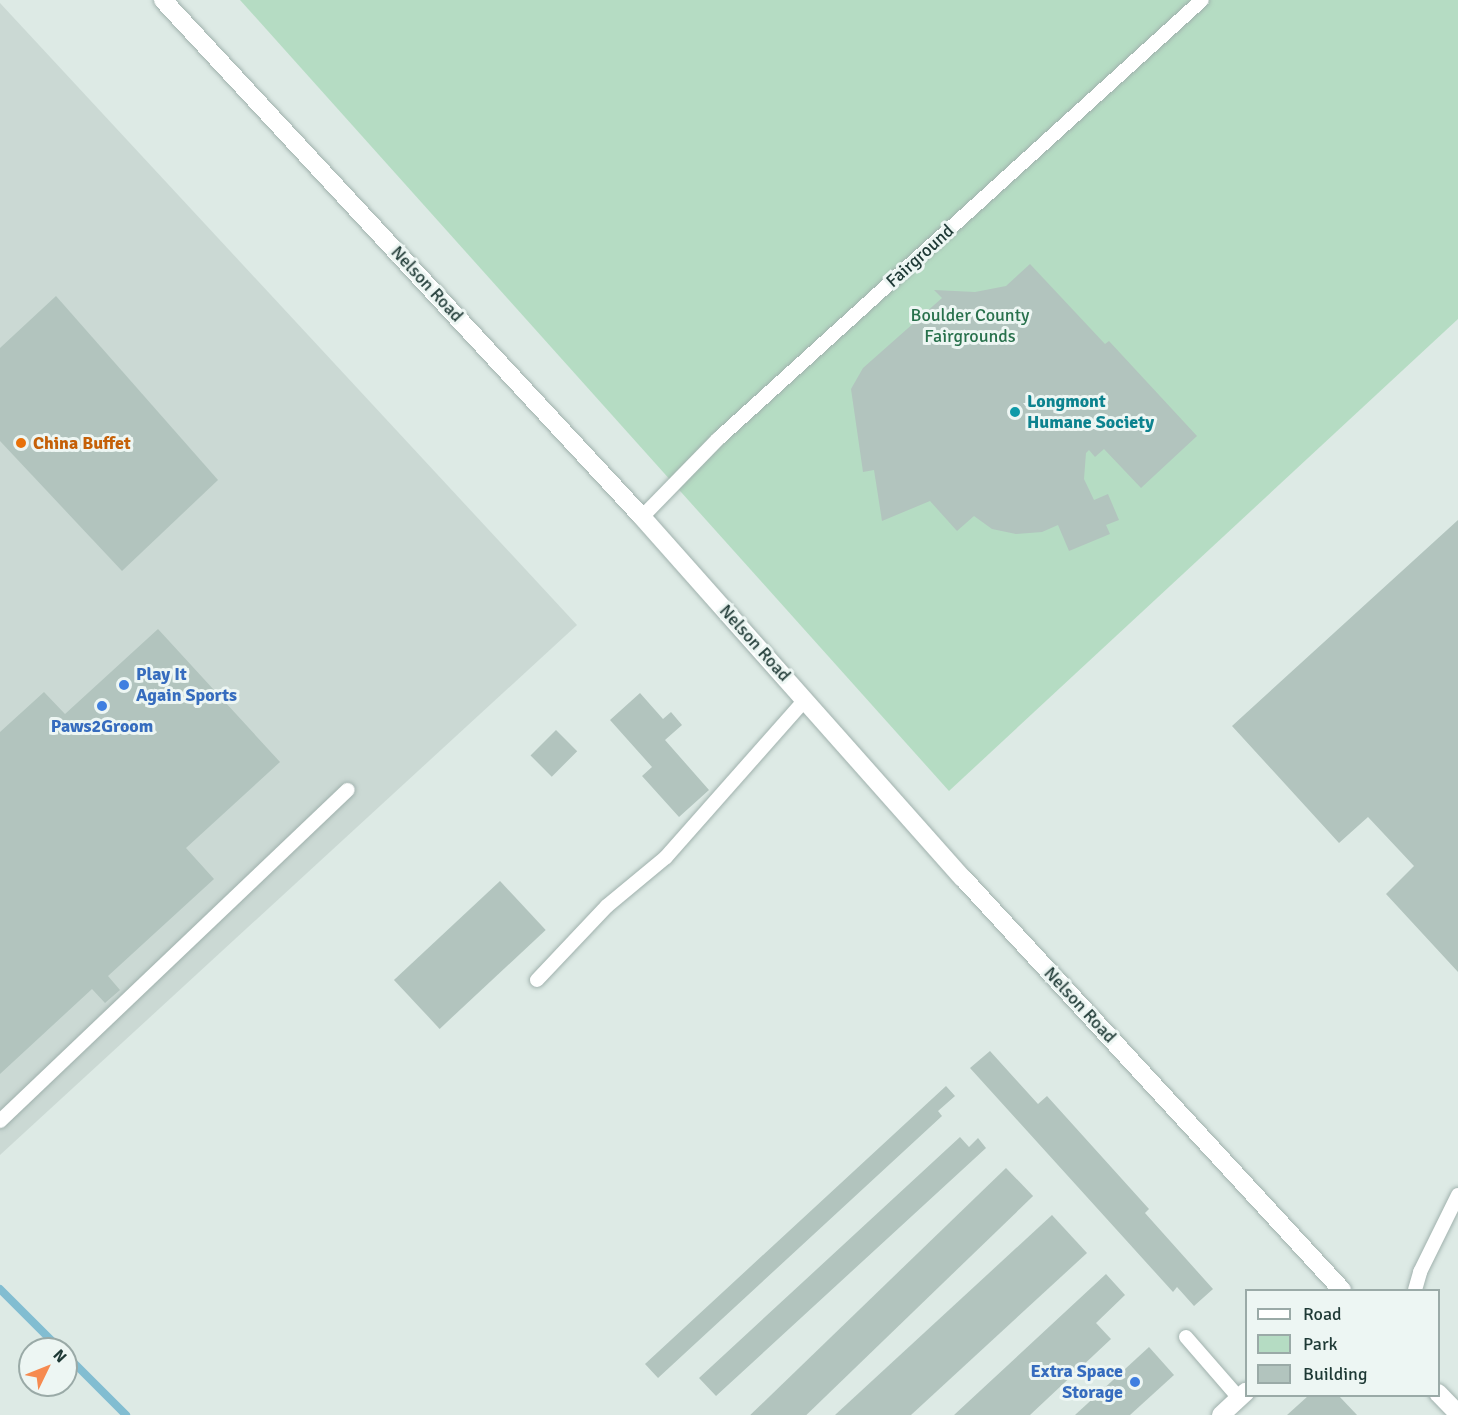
<!DOCTYPE html>
<html>
<head>
<meta charset="utf-8">
<style>
  body { margin:0 }
  #map { position:relative; width:1458px; height:1415px; overflow:hidden; background:#ddeae5; font-family:Signika,sans-serif }
  div>[style] { position:absolute }
  .built>* { inset:0; background:#cbd9d4 }
  .green>* { inset:0; background:#b5dcc3 }
  .stream>* { height:8px; margin:-4px; padding:0 4px; transform-origin:4px; border-radius:4px; background:#82bdd1 }
  .building>* { inset:0; background:#b2c4be; transform-origin:0 0 }
  .roads { filter:drop-shadow(0 0 2px #a0b1ad) drop-shadow(0 0 2px #a0b1ad) }
  .service>* { height:14px; margin:-7px; padding:0 7px; transform-origin:7px; border-radius:7px; background:#fff }
  .minor>* { height:18px; margin:-9px; padding:0 9px; transform-origin:9px; border-radius:9px; background:#fff }
  .secondary>* { height:18px; margin:-9px; padding:0 9px; transform-origin:9px; border-radius:9px; background:#fff }
  .dots>* { width:16px; height:16px; translate:-50% -50%; box-sizing:border-box; border:3px solid #edf6f3; border-radius:50% }
  span { translate:-50% -50%; white-space:nowrap; text-align:center; line-height:1.15; -webkit-text-stroke:6px #edf6f3; paint-order:stroke }
  .street-label { font-size:18px; color:#1e3935 }
  .park-label { font-size:18px; color:#28714c }
  .culture-label { font-size:18px; color:#0d838f; font-weight:700 }
  .left { translate:0 -50%; text-align:left }
  .food-label { font-size:18px; color:#c56008; font-weight:700 }
  .shop-label { font-size:18px; color:#366cbe; font-weight:700 }
  .right { translate:-100% -50%; text-align:right }
  .legend { position:absolute; left:1245px; top:1289px; width:195px; height:108px; box-sizing:border-box; background:#edf6f3; border:2px solid #9aaaa7; margin:0; padding:8px 10px; list-style:none; font-size:18px; color:#1e3935 }
  .legend li { display:flex; align-items:center; gap:12px; height:30px }
  .legend b { width:30px; border:2px solid #9aaaa7 }
  .north { position:absolute; left:18px; top:1337px; width:60px; height:60px; box-sizing:border-box; background:#edf6f3; border:2px solid #9aaaa7; border-radius:50%; rotate:47deg; font-size:16px; font-weight:700; line-height:24px; text-align:center; color:#1e3935 }
  .north::after { content:''; display:block; margin:auto; width:21px; height:27px; background:#f68a4f; clip-path:polygon(50% 0,100% 100%,50% 72%,0 100%) }
</style>
</head>
<body>
<div id="map">
  <div class="built">
    <div style="clip-path:polygon(0 3px,577px 625px,0 1155px)"></div>
  </div>
  <div class="green">
    <div style="clip-path:polygon(240px 0,1458px 0,1458px 319px,949px 791px)"></div>
  </div>
  <div class="stream">
    <div style="left:0;top:1289px;width:85px;rotate:45deg"></div>
    <div style="left:66px;top:1355px;width:85px;rotate:45deg"></div>
  </div>
  <div class="building">
    <div style="clip-path:polygon(1030px 264px,1105px 344px,1109px 341px,1197px 436px,1141px 488px,1104px 449px,1095px 457px,1089px 450px,1086px 453px,1084px 479px,1094px 500px,1108px 494px,1119px 520px,1106px 525px,1110px 534px,1069px 551px,1058px 525px,1042px 532px,1016px 534px,992px 529px,974px 516px,957px 531px,930px 501px,882px 521px,874px 470px,863px 472px,851px 389px,863px 368px,942px 298px,934px 290px,975px 292px,1006px 286px)"></div>
    <div style="clip-path:polygon(56px 296px,218px 480px,122px 571px,0 441px,0 348px)"></div>
    <div style="clip-path:polygon(1458px 520px,1458px 972px,1386px 894px,1414px 866px,1368px 817px,1339px 843px,1232px 726px)"></div>
    <div style="clip-path:polygon(158px 629px,280px 762px,186px 848px,214px 879px,108px 976px,120px 990px,105px 1003px,92px 989px,0 1074px,0 732px,44px 692px,65px 714px)"></div>
    <div style="clip-path:polygon(640px 693px,663px 719px,671px 712px,682px 725px,665px 740px,709px 790px,679px 817px,642px 776px,652px 767px,610px 720px)"></div>
    <div style="left:556px;top:730px;width:30px;height:36px;rotate:45deg"></div>
    <div style="left:500px;top:881px;width:67px;height:145px;rotate:47deg"></div>
    <div style="clip-path:polygon(990px 1051px,1038px 1104px,1047px 1096px,1149px 1209px,1145px 1213px,1213px 1289px,1194px 1306px,1177px 1287px,1173px 1292px,970px 1068px)"></div>
    <div style="clip-path:polygon(946px 1086px,955px 1096px,938px 1111px,942px 1116px,658px 1378px,645px 1364px)"></div>
    <div style="clip-path:polygon(960px 1137px,969px 1147px,978px 1138px,986px 1148px,716px 1396px,699px 1378px)"></div>
    <div style="left:1006px;top:1168px;width:39px;height:365px;rotate:46deg"></div>
    <div style="clip-path:polygon(1052px 1215px,1087px 1253px,911px 1415px,835px 1415px)"></div>
    <div style="clip-path:polygon(1106px 1274px,1125px 1295px,1096px 1323px,1111px 1339px,1030px 1415px,954px 1415px)"></div>
    <div style="clip-path:polygon(1149px 1347px,1174px 1375px,1130px 1415px,1075px 1415px)"></div>
    <div style="clip-path:polygon(1308px 1396px,1339px 1396px,1357px 1415px,1287px 1415px)"></div>
  </div>
  <div class="roads">
    <div class="service">
      <div style="left:642px;top:517px;width:109px;rotate:-45.7deg"></div>
      <div style="left:718px;top:439px;width:653px;rotate:-42.21deg"></div>
      <div style="left:537px;top:980px;width:102px;rotate:-46.6deg"></div>
      <div style="left:607px;top:906px;width:77px;rotate:-39.7deg"></div>
      <div style="left:666px;top:857px;width:210px;rotate:-48.5deg"></div>
      <div style="left:0;top:1121px;width:480px;rotate:-43.6deg"></div>
      <div style="left:1415px;top:1290px;width:19px;rotate:-74deg"></div>
      <div style="left:1420px;top:1272px;width:86px;rotate:-63.7deg"></div>
      <div style="left:1186px;top:1337px;width:81px;rotate:49deg"></div>
    </div>
    <div class="minor">
      <div style="left:1221px;top:1415px;width:34px;rotate:-43deg"></div>
    </div>
    <div class="secondary">
      <div style="left:163px;top:0;width:705px;rotate:47.18deg"></div>
      <div style="left:642px;top:517px;width:483px;rotate:48.4deg"></div>
      <div style="left:963px;top:878px;width:560px;rotate:47.39deg"></div>
      <div style="left:1438px;top:1393px;width:29px;rotate:46deg"></div>
    </div>
  </div>
  <div class="dots">
    <div style="left:1015px;top:412px;background:#0f9aa8"></div>
    <div style="left:21px;top:443px;background:#e8710a"></div>
    <div style="left:124px;top:685px;background:#3f7fe0"></div>
    <div style="left:102px;top:706px;background:#3f7fe0"></div>
    <div style="left:1135px;top:1382px;background:#3f7fe0"></div>
  </div>
  <div class="street-label">
    <span style="left:920px;top:256px;rotate:-42deg">Fairground</span>
    <span style="left:427px;top:284px;rotate:47deg">Nelson Road</span>
    <span style="left:755px;top:643px;rotate:48deg">Nelson Road</span>
    <span style="left:1080px;top:1005px;rotate:47deg">Nelson Road</span>
  </div>
  <div class="park-label">
    <span style="left:970px;top:326px">Boulder County<br>Fairgrounds</span>
  </div>
  <div class="culture-label">
    <span class="left" style="left:1027px;top:412px">Longmont<br>Humane Society</span>
  </div>
  <div class="food-label">
    <span class="left" style="left:33px;top:443px">China Buffet</span>
  </div>
  <div class="shop-label">
    <span class="left" style="left:136px;top:685px">Play It<br>Again Sports</span>
    <span style="left:102px;top:726px">Paws2Groom</span>
    <span class="right" style="left:1123px;top:1382px">Extra Space<br>Storage</span>
  </div>
  <ul class="legend">
  <li><b style="height:8px;background:#fff"></b>Road</li>
  <li><b style="height:16px;background:#b5dcc3"></b>Park</li>
  <li><b style="height:16px;background:#b2c4be"></b>Building</li>
  </ul>
  <div class="north">N</div>
</div>
</body>
</html>
